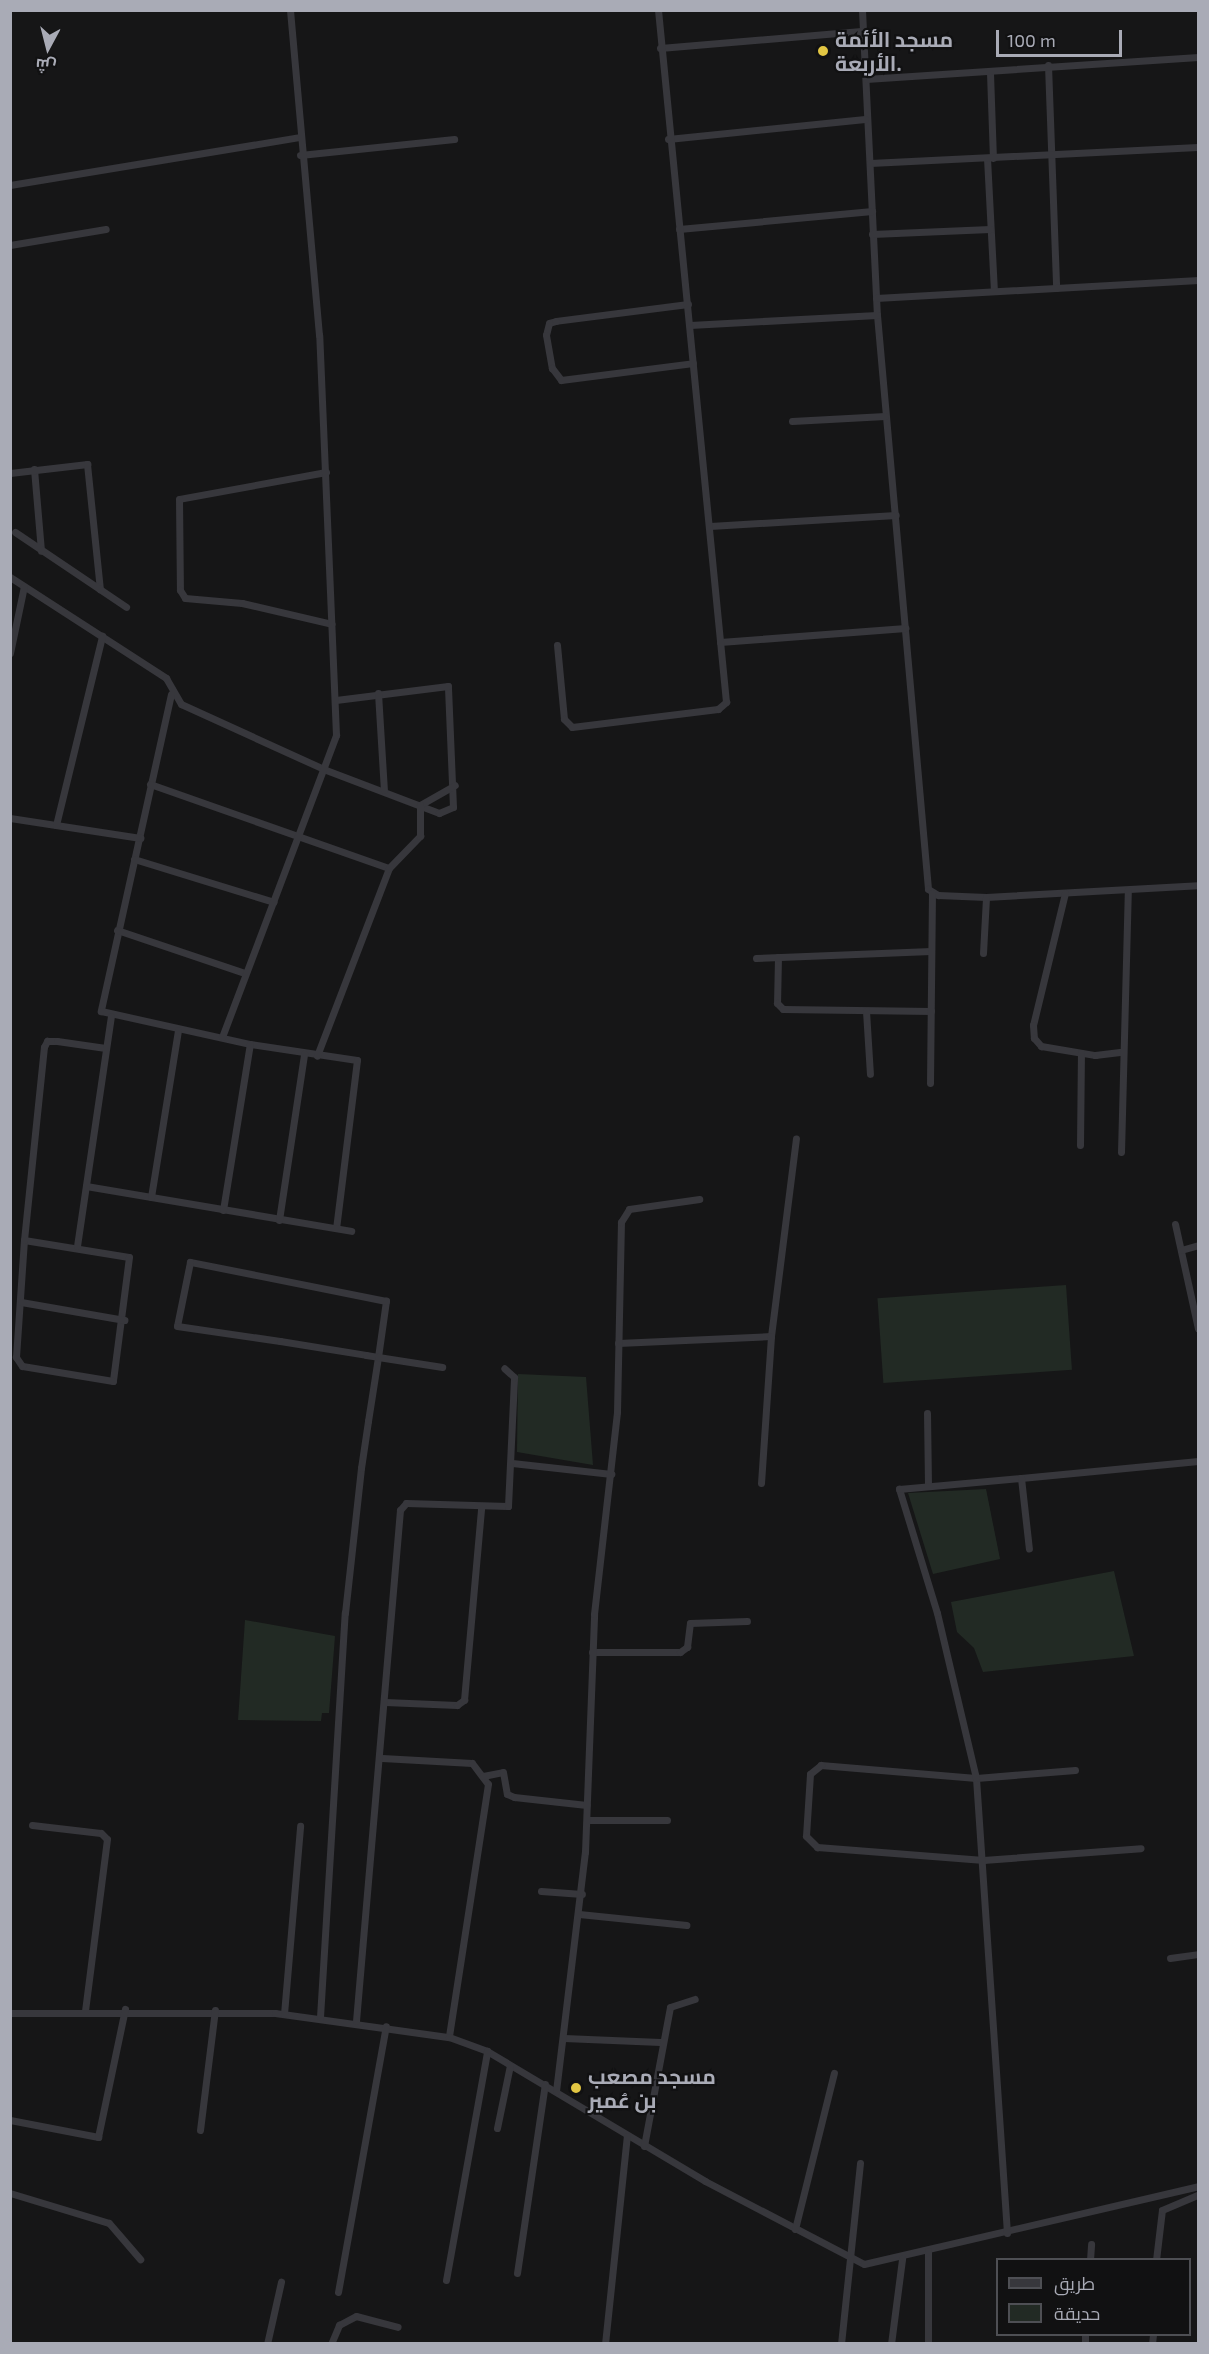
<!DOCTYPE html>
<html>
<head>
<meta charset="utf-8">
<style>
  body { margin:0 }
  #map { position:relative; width:1209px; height:2354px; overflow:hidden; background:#161617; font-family:"Exo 2",Cairo,sans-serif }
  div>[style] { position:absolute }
  .green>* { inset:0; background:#222a24; transform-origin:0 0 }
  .street>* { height:7px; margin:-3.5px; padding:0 3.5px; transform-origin:3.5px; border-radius:3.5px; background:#37373c }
  .dots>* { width:16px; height:16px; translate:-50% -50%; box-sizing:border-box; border:3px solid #111112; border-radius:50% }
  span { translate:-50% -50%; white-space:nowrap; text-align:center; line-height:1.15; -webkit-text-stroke:4.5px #111112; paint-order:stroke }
  .poi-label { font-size:21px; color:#a9abb6; font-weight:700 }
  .left { translate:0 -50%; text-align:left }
  .frame { position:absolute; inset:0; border:12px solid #a9abb6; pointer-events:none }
  .legend { position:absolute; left:996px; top:2258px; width:195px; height:78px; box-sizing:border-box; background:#111112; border:2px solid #4e4f54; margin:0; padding:8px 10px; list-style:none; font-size:18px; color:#a9abb6 }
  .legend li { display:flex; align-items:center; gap:12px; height:30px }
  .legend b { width:30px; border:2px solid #4e4f54 }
  .north { position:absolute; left:18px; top:18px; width:60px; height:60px; -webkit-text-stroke:4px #111112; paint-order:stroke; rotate:187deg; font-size:16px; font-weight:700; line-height:24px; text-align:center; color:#a9abb6 }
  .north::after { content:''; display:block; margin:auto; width:21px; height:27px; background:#a9abb6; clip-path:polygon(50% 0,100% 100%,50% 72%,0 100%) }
  .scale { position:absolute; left:996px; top:30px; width:126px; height:27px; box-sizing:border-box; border:3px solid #a9abb6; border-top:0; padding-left:8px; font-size:18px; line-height:21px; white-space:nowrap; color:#a9abb6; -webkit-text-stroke:4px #111112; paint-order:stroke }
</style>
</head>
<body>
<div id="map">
  <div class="green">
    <div style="left:1066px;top:1285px;width:85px;height:189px;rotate:86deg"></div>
    <div style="clip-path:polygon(518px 1374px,586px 1377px,593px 1465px,517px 1452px)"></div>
    <div style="clip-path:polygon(986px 1489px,1000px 1559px,933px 1574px,908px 1493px)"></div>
    <div style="clip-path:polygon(1114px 1571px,1134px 1656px,983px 1672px,974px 1648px,957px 1632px,951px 1602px)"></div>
    <div style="clip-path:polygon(245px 1620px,335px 1636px,329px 1713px,322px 1713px,321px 1721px,238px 1720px)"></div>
  </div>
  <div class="street">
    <div style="left:862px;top:10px;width:305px;rotate:87.2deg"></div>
    <div style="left:877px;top:315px;width:576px;rotate:84.92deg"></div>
    <div style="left:928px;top:889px;width:12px;rotate:31deg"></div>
    <div style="left:938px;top:895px;width:48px;rotate:2.4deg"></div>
    <div style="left:986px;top:897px;width:212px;rotate:-3.2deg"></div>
    <div style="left:660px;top:48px;width:202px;rotate:-4.8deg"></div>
    <div style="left:1048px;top:65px;width:223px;rotate:87.9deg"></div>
    <div style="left:990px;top:73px;width:85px;rotate:88deg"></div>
    <div style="left:866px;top:79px;width:333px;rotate:-3.8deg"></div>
    <div style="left:668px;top:139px;width:198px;rotate:-5.8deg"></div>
    <div style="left:300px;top:155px;width:155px;rotate:-5.9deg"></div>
    <div style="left:987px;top:158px;width:133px;rotate:87deg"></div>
    <div style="left:870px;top:163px;width:328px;rotate:-2.8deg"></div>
    <div style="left:10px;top:185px;width:293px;rotate:-9.4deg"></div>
    <div style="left:679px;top:229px;width:194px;rotate:-5.3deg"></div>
    <div style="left:872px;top:234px;width:118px;rotate:-2.4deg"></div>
    <div style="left:10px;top:245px;width:97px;rotate:-9.5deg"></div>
    <div style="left:876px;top:298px;width:323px;rotate:-3.2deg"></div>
    <div style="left:688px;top:304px;width:133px;rotate:172.7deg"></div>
    <div style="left:556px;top:321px;width:7px;rotate:164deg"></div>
    <div style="left:549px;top:323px;width:12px;rotate:104deg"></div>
    <div style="left:546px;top:335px;width:34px;rotate:80deg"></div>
    <div style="left:552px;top:368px;width:15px;rotate:53deg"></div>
    <div style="left:561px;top:380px;width:133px;rotate:-7.3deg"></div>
    <div style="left:690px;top:325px;width:187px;rotate:-3.1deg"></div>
    <div style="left:792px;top:421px;width:93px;rotate:-3.1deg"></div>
    <div style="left:34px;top:469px;width:82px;rotate:85.1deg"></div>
    <div style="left:326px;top:472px;width:149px;rotate:169.6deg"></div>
    <div style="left:179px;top:499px;width:91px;rotate:89.4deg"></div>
    <div style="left:180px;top:590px;width:9px;rotate:58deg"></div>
    <div style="left:185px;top:598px;width:57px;rotate:5deg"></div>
    <div style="left:242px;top:603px;width:92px;rotate:13.1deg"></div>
    <div style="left:10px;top:473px;width:78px;rotate:-6.7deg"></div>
    <div style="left:87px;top:464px;width:126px;rotate:84.1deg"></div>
    <div style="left:710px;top:526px;width:186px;rotate:-3.4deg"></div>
    <div style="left:15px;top:532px;width:134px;rotate:34deg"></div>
    <div style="left:10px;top:577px;width:186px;rotate:32.9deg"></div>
    <div style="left:166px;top:678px;width:30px;rotate:60deg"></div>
    <div style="left:181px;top:704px;width:159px;rotate:24.5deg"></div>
    <div style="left:326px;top:770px;width:121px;rotate:20.8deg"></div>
    <div style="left:439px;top:813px;width:15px;rotate:-23deg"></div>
    <div style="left:453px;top:807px;width:121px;rotate:-92.4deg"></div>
    <div style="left:448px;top:686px;width:113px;rotate:172.9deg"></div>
    <div style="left:720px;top:642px;width:186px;rotate:-4.3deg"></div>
    <div style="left:557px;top:645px;width:74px;rotate:84.6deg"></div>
    <div style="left:564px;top:719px;width:11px;rotate:45deg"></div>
    <div style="left:572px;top:727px;width:147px;rotate:-7deg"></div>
    <div style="left:718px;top:709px;width:11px;rotate:-41deg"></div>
    <div style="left:726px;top:702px;width:695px;rotate:-95.61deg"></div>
    <div style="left:10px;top:653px;width:68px;rotate:-78.2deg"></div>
    <div style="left:378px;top:693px;width:97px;rotate:86.5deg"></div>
    <div style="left:171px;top:694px;width:325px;rotate:102.5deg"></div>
    <div style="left:101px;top:1011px;width:153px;rotate:12.5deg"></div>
    <div style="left:250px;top:1044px;width:108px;rotate:8.5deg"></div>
    <div style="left:357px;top:1060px;width:169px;rotate:97.1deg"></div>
    <div style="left:150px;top:784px;width:253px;rotate:19.4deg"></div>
    <div style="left:389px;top:868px;width:201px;rotate:111deg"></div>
    <div style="left:420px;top:805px;width:40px;rotate:-29.7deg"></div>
    <div style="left:10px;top:818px;width:132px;rotate:8.7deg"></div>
    <div style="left:56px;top:825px;width:195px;rotate:-76.3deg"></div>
    <div style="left:134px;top:859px;width:146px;rotate:17.1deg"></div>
    <div style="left:389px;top:868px;width:45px;rotate:-45.9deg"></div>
    <div style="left:420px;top:836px;width:31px;rotate:-90deg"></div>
    <div style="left:1065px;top:893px;width:136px;rotate:103.6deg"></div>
    <div style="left:1033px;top:1025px;width:13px;rotate:86deg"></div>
    <div style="left:1034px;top:1038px;width:11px;rotate:49deg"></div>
    <div style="left:1041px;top:1046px;width:55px;rotate:9.5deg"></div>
    <div style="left:1095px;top:1055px;width:25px;rotate:-7deg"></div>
    <div style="left:117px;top:930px;width:135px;rotate:18.6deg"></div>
    <div style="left:983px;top:953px;width:56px;rotate:-86.9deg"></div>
    <div style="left:778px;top:957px;width:46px;rotate:91.2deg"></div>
    <div style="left:777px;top:1003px;width:8px;rotate:45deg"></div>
    <div style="left:783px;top:1009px;width:148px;rotate:0.8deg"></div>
    <div style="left:756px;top:958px;width:175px;rotate:-2.3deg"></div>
    <div style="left:866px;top:1011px;width:63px;rotate:86.4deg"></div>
    <div style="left:222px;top:1037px;width:323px;rotate:-69.3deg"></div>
    <div style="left:336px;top:735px;width:400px;rotate:-92.4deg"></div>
    <div style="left:319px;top:335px;width:326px;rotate:-95.1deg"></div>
    <div style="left:930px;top:1083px;width:190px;rotate:-89.4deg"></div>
    <div style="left:1080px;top:1145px;width:92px;rotate:-89.4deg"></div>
    <div style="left:1121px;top:1152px;width:262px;rotate:-88.5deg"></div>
    <div style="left:86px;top:1186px;width:269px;rotate:9.6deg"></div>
    <div style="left:151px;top:1197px;width:169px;rotate:-80.8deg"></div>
    <div style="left:223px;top:1210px;width:168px;rotate:-80.8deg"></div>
    <div style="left:279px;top:1220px;width:168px;rotate:-81.4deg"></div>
    <div style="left:1175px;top:1224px;width:107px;rotate:77.6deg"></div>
    <div style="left:24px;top:1240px;width:106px;rotate:9.2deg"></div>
    <div style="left:129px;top:1257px;width:125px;rotate:97.4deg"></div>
    <div style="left:113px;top:1381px;width:92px;rotate:-170.6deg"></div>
    <div style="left:22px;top:1366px;width:11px;rotate:-124deg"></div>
    <div style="left:16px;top:1357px;width:117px;rotate:-86.1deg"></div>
    <div style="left:24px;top:1240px;width:194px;rotate:-84.1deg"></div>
    <div style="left:44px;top:1047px;width:7px;rotate:-63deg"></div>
    <div style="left:47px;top:1041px;width:10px"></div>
    <div style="left:57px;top:1041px;width:49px;rotate:8.3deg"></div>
    <div style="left:77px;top:1246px;width:232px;rotate:-81.6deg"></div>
    <div style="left:1181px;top:1250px;width:18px;rotate:-16deg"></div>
    <div style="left:21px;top:1302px;width:105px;rotate:9.9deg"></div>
    <div style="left:618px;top:1343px;width:153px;rotate:-2.6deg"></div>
    <div style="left:771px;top:1336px;width:199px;rotate:-82.8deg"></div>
    <div style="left:927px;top:1413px;width:72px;rotate:89.2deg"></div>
    <div style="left:512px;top:1463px;width:100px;rotate:6.3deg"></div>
    <div style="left:1021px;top:1478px;width:178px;rotate:-5.5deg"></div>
    <div style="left:761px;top:1483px;width:147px;rotate:-86.1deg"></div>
    <div style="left:592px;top:1652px;width:88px"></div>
    <div style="left:680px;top:1652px;width:9px;rotate:-36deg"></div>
    <div style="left:687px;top:1647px;width:24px;rotate:-83deg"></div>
    <div style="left:690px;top:1623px;width:57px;rotate:-2deg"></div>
    <div style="left:385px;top:1702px;width:72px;rotate:2.4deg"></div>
    <div style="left:457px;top:1705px;width:9px;rotate:-36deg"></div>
    <div style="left:464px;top:1700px;width:193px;rotate:-84.9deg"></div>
    <div style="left:382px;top:1758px;width:90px;rotate:3.2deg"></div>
    <div style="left:472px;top:1763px;width:26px;rotate:53deg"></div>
    <div style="left:488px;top:1784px;width:256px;rotate:98.8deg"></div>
    <div style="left:1075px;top:1770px;width:99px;rotate:175.4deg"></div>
    <div style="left:976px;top:1778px;width:156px;rotate:-175.2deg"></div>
    <div style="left:821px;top:1765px;width:14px;rotate:141deg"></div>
    <div style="left:810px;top:1774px;width:62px;rotate:93.7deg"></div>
    <div style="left:806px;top:1836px;width:16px;rotate:45deg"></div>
    <div style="left:817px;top:1847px;width:167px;rotate:4.5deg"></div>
    <div style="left:983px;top:1860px;width:158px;rotate:-4.3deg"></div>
    <div style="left:483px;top:1776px;width:20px;rotate:-11deg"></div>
    <div style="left:503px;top:1772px;width:22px;rotate:80deg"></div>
    <div style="left:507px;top:1794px;width:8px;rotate:23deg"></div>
    <div style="left:514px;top:1797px;width:73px;rotate:6.3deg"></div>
    <div style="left:587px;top:1820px;width:80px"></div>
    <div style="left:32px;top:1825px;width:69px;rotate:6.6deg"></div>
    <div style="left:101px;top:1833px;width:8px;rotate:45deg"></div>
    <div style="left:107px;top:1839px;width:172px;rotate:97.3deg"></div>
    <div style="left:541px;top:1891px;width:41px;rotate:4.2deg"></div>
    <div style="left:579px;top:1914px;width:108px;rotate:5.9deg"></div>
    <div style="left:1170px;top:1958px;width:28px;rotate:-8deg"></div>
    <div style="left:10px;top:2013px;width:265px"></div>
    <div style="left:275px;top:2013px;width:176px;rotate:7.9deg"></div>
    <div style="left:449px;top:2037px;width:40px;rotate:20.2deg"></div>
    <div style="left:487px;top:2051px;width:254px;rotate:30.8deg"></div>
    <div style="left:705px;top:2181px;width:179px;rotate:27.6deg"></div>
    <div style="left:864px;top:2264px;width:343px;rotate:-13.1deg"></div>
    <div style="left:284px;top:2014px;width:189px;rotate:-85.1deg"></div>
    <div style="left:320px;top:2017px;width:405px;rotate:-86.5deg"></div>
    <div style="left:345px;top:1613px;width:146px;rotate:-83.7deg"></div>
    <div style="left:361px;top:1468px;width:48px;rotate:-81.5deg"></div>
    <div style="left:368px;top:1421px;width:65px;rotate:-81.1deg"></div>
    <div style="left:378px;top:1357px;width:57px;rotate:-81.9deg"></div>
    <div style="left:386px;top:1301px;width:200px;rotate:-168.7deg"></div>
    <div style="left:190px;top:1262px;width:65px;rotate:101.5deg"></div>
    <div style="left:177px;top:1326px;width:104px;rotate:8.3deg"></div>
    <div style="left:280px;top:1341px;width:87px;rotate:9.2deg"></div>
    <div style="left:366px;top:1355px;width:12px;rotate:9deg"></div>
    <div style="left:378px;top:1357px;width:65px;rotate:8.9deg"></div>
    <div style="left:356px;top:2021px;width:513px;rotate:-85.08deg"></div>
    <div style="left:400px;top:1510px;width:9px;rotate:-49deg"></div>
    <div style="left:406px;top:1503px;width:102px;rotate:1.7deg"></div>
    <div style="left:508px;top:1506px;width:129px;rotate:-87.3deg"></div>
    <div style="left:514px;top:1377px;width:13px;rotate:-138deg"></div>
    <div style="left:564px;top:2038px;width:96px;rotate:2.4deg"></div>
    <div style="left:556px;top:2091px;width:241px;rotate:-83.1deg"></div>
    <div style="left:585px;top:1852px;width:238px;rotate:-87.8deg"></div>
    <div style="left:594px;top:1614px;width:203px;rotate:-83.5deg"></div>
    <div style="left:617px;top:1412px;width:190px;rotate:-88.8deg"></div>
    <div style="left:621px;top:1222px;width:15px;rotate:-58deg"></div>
    <div style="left:629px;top:1209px;width:71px;rotate:-8.1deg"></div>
    <div style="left:10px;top:2120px;width:90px;rotate:10.9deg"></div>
    <div style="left:98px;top:2137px;width:131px;rotate:-78.1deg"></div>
    <div style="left:497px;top:2128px;width:64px;rotate:-78.3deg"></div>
    <div style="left:200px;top:2130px;width:121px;rotate:-82.9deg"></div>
    <div style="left:644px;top:2146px;width:141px;rotate:-79.4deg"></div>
    <div style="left:670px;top:2007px;width:26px;rotate:-18deg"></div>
    <div style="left:10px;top:2193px;width:103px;rotate:16.9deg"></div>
    <div style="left:109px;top:2223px;width:48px;rotate:49.3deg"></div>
    <div style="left:795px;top:2229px;width:161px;rotate:-76deg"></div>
    <div style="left:1007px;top:2233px;width:456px;rotate:-93.9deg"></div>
    <div style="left:976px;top:1778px;width:170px;rotate:-103.3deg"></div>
    <div style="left:937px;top:1613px;width:130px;rotate:-107deg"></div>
    <div style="left:899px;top:1489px;width:122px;rotate:-5.2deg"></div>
    <div style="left:1021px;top:1478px;width:71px;rotate:83.6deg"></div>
    <div style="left:928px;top:2251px;width:93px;rotate:90deg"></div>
    <div style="left:1090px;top:2260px;width:16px;rotate:-86deg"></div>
    <div style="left:1156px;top:2260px;width:50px;rotate:-83.2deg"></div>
    <div style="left:1162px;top:2210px;width:39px;rotate:-23deg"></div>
    <div style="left:517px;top:2273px;width:191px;rotate:-81.6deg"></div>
    <div style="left:446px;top:2280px;width:233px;rotate:-79.8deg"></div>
    <div style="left:338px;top:2292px;width:270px;rotate:-79.8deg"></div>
    <div style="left:267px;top:2344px;width:64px;rotate:-77.3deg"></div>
    <div style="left:331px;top:2344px;width:21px;rotate:-67deg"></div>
    <div style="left:339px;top:2325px;width:19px;rotate:-28deg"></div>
    <div style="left:356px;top:2316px;width:43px;rotate:14.7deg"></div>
    <div style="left:605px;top:2344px;width:209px;rotate:-84deg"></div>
    <div style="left:841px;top:2344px;width:182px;rotate:-84deg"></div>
    <div style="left:891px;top:2344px;width:86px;rotate:-82.6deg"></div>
    <div style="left:1085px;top:2344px;width:10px;rotate:-90deg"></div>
    <div style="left:1152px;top:2344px;width:10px;rotate:-84deg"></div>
  </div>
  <div class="dots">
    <div style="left:823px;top:51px;background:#e2c643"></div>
    <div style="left:576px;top:2088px;background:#e2c643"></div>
  </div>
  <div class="poi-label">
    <span class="left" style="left:835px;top:51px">مسجد الأئمة<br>الأربعة.</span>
    <span class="left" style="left:588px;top:2088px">مسجد مصعب<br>بن عُمير</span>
  </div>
  <div class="frame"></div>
  <ul class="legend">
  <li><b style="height:8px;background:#37373c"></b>طريق</li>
  <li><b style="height:16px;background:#222a24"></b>حديقة</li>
  </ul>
  <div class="north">ش</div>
  <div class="scale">100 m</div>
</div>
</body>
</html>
